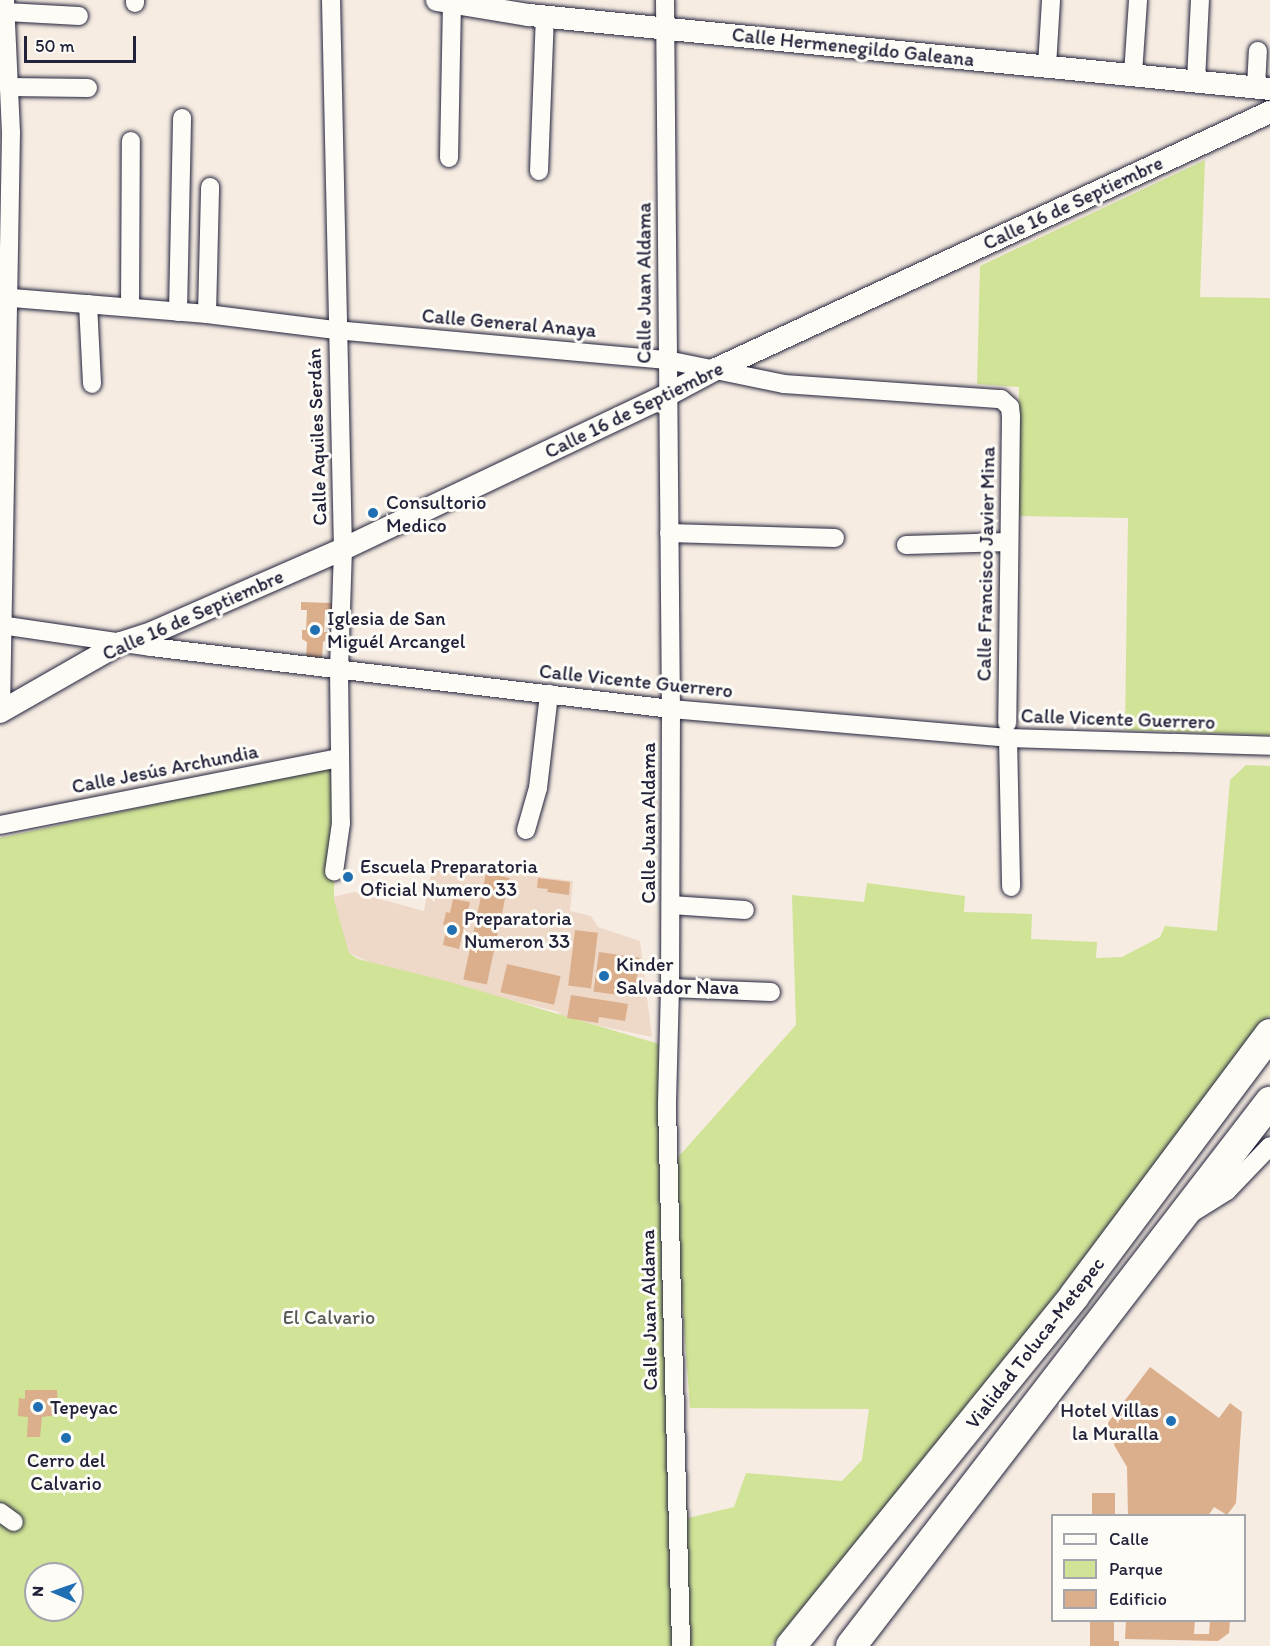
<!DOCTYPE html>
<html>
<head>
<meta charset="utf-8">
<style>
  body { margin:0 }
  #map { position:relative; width:1270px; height:1646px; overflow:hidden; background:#f6ece2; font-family:Itim,sans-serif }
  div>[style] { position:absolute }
  .built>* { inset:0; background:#eed9c8 }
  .green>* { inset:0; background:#d0e397 }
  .building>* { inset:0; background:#dbae8c; transform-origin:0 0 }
  .roads { filter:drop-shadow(0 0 2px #22223b) drop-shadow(0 0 2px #22223b) }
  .minor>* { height:18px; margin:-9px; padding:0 9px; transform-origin:9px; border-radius:9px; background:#fdfcf7 }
  .tertiary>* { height:22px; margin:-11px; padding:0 11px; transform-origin:11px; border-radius:11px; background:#fdfcf7 }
  .trunk>* { height:30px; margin:-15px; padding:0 15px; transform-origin:15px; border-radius:15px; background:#fdfcf7 }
  .dots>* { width:16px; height:16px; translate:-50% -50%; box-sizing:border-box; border:3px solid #fdfcf7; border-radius:50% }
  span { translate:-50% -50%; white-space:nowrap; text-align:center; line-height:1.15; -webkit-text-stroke:6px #fdfcf7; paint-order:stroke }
  .street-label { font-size:20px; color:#22223b }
  .poi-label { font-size:20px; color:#22223b }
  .left { translate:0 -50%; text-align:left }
  .right { translate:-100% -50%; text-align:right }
  .park-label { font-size:20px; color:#565c57 }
  .legend { position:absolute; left:1051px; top:1514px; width:195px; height:108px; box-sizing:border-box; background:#fdfcf7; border:2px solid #a5a5ac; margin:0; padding:8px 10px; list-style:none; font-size:18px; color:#22223b }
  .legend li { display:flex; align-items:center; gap:12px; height:30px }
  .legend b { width:30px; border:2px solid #a5a5ac }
  .north { position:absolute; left:24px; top:1562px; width:60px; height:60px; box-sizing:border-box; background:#fdfcf7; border:2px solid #a5a5ac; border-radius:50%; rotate:272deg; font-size:16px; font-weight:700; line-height:24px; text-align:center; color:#22223b }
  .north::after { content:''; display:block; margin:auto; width:21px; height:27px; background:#1f6fb2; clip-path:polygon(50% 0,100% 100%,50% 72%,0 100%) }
  .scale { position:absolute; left:24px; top:36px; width:112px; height:27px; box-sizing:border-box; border:3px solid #22223b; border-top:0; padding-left:8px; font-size:18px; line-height:21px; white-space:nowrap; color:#22223b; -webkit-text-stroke:4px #fdfcf7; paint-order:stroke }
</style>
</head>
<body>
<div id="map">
  <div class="built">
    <div style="clip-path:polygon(433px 864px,573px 881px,570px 911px,591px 916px,598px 927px,640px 941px,652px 1037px,558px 1017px,559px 1012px,385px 969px,349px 953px,338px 939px,333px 897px,354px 892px,424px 911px)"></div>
  </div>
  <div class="green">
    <div style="clip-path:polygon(1205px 160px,1200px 297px,1270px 298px,1270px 735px,1125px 730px,1128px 518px,1018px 516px,1019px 387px,977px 384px,980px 266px)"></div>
    <div style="clip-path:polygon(evenodd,335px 765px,334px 900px,349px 953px,358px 959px,450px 982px,659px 1044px,664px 1188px,688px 1518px,734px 1507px,746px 1473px,842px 1481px,862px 1460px,869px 1409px,690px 1408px,672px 1164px,796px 1025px,792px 895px,864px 902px,867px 883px,965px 896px,964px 912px,1032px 914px,1031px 939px,1097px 942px,1096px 958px,1122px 957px,1160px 937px,1165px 926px,1217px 931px,1230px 780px,1246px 765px,1270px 766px,1270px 1015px,899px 1499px,771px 1646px,0 1646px,0 838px,335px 765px,36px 1574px,72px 1574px,72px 1610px,36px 1610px,36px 1574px)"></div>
  </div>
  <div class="building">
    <div style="clip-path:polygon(301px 602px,332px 603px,332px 610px,325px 610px,324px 632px,328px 632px,328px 639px,323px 642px,322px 658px,306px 657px,307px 642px,302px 639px,302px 630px,306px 630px,307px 610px,301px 610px)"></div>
    <div style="left:486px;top:873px;width:24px;height:109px;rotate:12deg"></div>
    <div style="clip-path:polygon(538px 878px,570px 882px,569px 895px,547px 892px,548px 889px,537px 888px)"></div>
    <div style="clip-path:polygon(453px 899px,470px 902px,459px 949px,443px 945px,447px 925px,443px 925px,446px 912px,450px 913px)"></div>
    <div style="left:575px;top:930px;width:23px;height:56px;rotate:7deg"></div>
    <div style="left:599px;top:952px;width:41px;height:40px;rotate:8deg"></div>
    <div style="left:507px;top:964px;width:55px;height:29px;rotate:13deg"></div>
    <div style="clip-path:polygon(571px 995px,628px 1004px,625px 1021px,599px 1017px,598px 1023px,567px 1018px)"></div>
    <div style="clip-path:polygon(1150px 1367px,1219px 1418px,1230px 1403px,1242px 1412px,1236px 1503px,1227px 1515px,1214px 1507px,1208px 1516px,1128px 1516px,1127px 1467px,1114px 1445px,1117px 1438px,1104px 1428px)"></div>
    <div style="clip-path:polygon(25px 1390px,57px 1390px,58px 1415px,42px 1417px,40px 1437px,27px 1437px,28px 1417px,18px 1416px,19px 1398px,25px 1399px)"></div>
    <div style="left:1092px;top:1493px;width:23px;height:23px"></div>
    <div style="clip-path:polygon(1090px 1620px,1114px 1620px,1114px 1641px,1119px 1641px,1119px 1646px,1090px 1646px)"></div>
    <div style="clip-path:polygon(1126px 1620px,1195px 1620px,1194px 1634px,1209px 1634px,1210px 1620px,1230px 1620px,1229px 1633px,1218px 1641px,1125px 1639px)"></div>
  </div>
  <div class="roads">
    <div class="minor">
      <div style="left:331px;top:0;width:549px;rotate:88.75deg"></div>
      <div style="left:343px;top:549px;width:120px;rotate:91.9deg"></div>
      <div style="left:339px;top:669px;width:154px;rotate:89.3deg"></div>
      <div style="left:341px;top:823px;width:49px;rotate:98.1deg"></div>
      <div style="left:665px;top:0;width:709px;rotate:89.52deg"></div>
      <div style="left:671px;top:709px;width:279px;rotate:90.2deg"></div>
      <div style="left:670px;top:988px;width:118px;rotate:91.5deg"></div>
      <div style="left:667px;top:1106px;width:540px;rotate:88.51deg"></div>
      <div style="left:135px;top:3px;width:3px;rotate:-90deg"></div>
      <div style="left:6px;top:12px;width:73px;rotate:3.1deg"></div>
      <div style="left:1047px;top:66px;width:66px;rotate:-86.5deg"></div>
      <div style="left:1133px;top:74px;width:74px;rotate:-86.1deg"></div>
      <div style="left:1196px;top:81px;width:81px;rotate:-87.2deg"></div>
      <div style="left:9px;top:87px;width:79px;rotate:0.7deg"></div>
      <div style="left:1256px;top:87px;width:36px;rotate:-87deg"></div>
      <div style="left:449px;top:158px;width:156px;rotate:-88.9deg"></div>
      <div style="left:539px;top:171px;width:155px;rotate:-87.8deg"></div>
      <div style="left:0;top:297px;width:208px;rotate:4.7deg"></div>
      <div style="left:207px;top:314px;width:130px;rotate:7.1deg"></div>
      <div style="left:336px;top:330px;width:332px;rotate:5.2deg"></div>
      <div style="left:667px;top:360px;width:119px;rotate:11.6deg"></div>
      <div style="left:784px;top:384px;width:218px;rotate:4deg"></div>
      <div style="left:1001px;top:399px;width:12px;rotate:42deg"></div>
      <div style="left:1010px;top:407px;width:9px;rotate:84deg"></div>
      <div style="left:1011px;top:416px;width:307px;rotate:90.7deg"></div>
      <div style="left:88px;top:304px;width:80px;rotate:87.1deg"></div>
      <div style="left:130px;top:307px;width:166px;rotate:-89.7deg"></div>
      <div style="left:178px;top:312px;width:194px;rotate:-88.8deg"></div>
      <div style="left:207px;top:314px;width:127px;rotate:-88.6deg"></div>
      <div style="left:669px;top:533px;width:166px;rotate:1.7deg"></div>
      <div style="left:906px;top:545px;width:103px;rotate:-1.7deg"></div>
      <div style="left:0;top:625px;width:153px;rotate:8.3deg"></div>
      <div style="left:151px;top:647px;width:524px;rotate:6.8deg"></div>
      <div style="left:671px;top:709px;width:338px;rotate:4.9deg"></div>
      <div style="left:1008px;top:738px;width:262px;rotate:1.7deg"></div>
      <div style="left:1px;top:711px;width:578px;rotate:-89.01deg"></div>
      <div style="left:11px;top:133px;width:133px;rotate:-92.6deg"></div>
      <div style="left:1008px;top:738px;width:149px;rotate:88.8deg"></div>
      <div style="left:0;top:825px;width:346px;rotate:-11.2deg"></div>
      <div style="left:526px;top:830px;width:44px;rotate:-74.1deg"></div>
      <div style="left:538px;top:788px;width:95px;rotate:-83.3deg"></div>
      <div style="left:671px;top:905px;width:74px;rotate:3.9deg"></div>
      <div style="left:670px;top:988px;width:101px;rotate:2.3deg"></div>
      <div style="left:1190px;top:1214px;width:44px;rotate:-31.9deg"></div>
      <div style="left:1227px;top:1191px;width:62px;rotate:-46.3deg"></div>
      <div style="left:0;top:1512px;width:17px;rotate:36deg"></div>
    </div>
    <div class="tertiary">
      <div style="left:437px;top:0;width:93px;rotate:9.3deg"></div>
      <div style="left:529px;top:15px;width:745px;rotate:5.7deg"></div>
      <div style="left:0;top:712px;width:139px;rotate:-29.7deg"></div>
      <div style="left:121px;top:643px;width:35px;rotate:-18deg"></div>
      <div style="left:154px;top:632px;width:206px;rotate:-23.7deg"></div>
      <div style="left:343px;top:549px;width:359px;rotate:-25.4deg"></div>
      <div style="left:667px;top:395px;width:55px;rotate:-28deg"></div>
      <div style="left:716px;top:369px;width:611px;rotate:-24.89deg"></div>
    </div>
    <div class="trunk">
      <div style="left:791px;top:1646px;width:450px;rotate:-51deg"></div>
      <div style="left:1074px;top:1296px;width:327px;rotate:-53.2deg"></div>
      <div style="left:851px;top:1646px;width:687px;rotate:-52.4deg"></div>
    </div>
  </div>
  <div class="dots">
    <div style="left:373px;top:513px;background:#1f6fb2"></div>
    <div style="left:315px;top:630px;background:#1f6fb2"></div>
    <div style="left:348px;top:877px;background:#1f6fb2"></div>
    <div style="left:452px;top:930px;background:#1f6fb2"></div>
    <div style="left:604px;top:976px;background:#1f6fb2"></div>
    <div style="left:38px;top:1407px;background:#1f6fb2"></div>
    <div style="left:1171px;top:1421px;background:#1f6fb2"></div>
    <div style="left:66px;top:1438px;background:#1f6fb2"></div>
  </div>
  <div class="street-label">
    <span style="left:853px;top:47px;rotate:6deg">Calle Hermenegildo Galeana</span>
    <span style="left:1073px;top:203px;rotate:-25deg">Calle 16 de Septiembre</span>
    <span style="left:644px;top:283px;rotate:-90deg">Calle Juan Aldama</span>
    <span style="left:509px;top:323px;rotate:5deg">Calle General Anaya</span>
    <span style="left:634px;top:410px;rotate:-26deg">Calle 16 de Septiembre</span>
    <span style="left:317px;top:437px;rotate:-92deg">Calle Aquiles Serdán</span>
    <span style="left:986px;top:564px;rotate:-89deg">Calle Francisco Javier Mina</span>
    <span style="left:193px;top:615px;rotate:-24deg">Calle 16 de Septiembre</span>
    <span style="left:636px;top:681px;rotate:6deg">Calle Vicente Guerrero</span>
    <span style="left:1118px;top:719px;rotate:2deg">Calle Vicente Guerrero</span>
    <span style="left:165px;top:769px;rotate:-11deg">Calle Jesús Archundia</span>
    <span style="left:648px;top:823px;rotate:-90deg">Calle Juan Aldama</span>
    <span style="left:649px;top:1310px;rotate:-91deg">Calle Juan Aldama</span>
    <span style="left:1035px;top:1343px;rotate:-52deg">Vialidad Toluca-Metepec</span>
  </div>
  <div class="poi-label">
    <span class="left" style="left:386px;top:514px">Consultorio<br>Medico</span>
    <span class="left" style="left:327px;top:630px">Iglesia de San<br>Miguél Arcangel</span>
    <span class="left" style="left:360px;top:878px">Escuela Preparatoria<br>Oficial Numero 33</span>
    <span class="left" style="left:464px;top:930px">Preparatoria<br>Numeron 33</span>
    <span class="left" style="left:616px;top:976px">Kinder<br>Salvador Nava</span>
    <span class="left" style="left:50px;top:1407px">Tepeyac</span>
    <span class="right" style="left:1159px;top:1422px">Hotel Villas<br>la Muralla</span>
    <span style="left:66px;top:1472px">Cerro del<br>Calvario</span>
  </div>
  <div class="park-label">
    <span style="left:329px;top:1317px">El Calvario</span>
  </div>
  <ul class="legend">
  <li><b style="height:8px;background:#fdfcf7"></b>Calle</li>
  <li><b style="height:16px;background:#d0e397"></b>Parque</li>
  <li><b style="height:16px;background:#dbae8c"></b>Edificio</li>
  </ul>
  <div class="north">N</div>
  <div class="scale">50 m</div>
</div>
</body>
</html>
